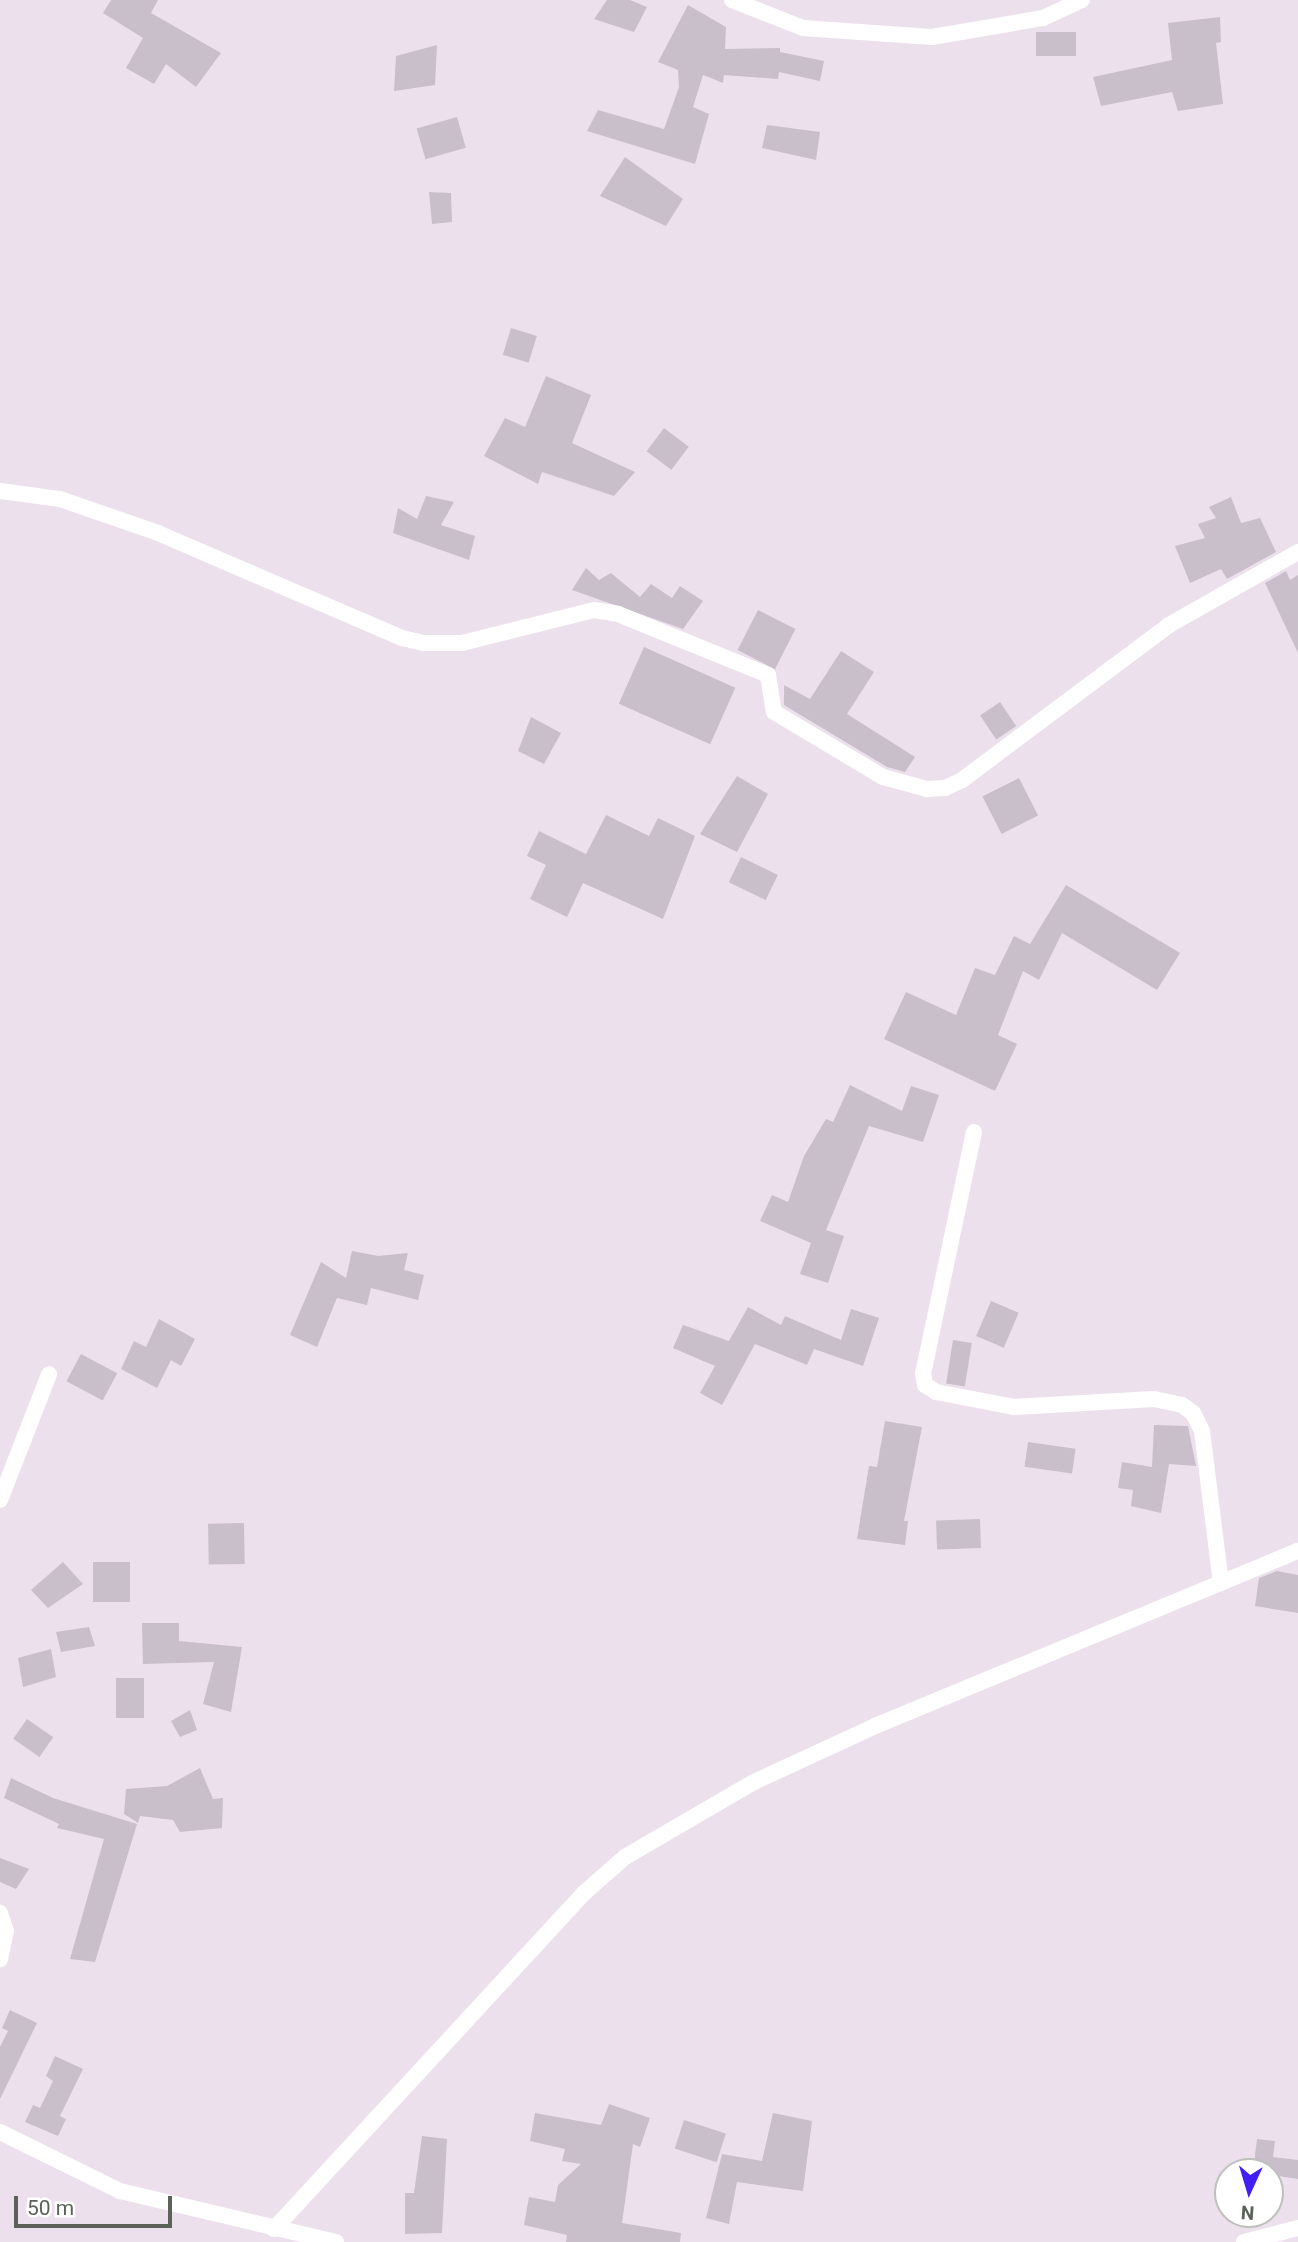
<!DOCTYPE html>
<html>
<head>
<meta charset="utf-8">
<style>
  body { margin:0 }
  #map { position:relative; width:1298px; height:2242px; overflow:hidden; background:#ece0ed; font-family:Roboto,sans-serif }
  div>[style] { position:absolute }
  .building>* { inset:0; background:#c8bfca; transform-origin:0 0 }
  .minor>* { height:16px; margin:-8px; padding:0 8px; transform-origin:8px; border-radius:8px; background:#fff }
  span { translate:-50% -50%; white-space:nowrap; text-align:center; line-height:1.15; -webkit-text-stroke:5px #fff; paint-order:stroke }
  .north { position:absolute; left:1214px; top:2158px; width:70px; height:70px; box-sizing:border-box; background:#fff; border:2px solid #bec0bd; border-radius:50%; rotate:184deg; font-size:19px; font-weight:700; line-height:28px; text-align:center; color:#5c6259 }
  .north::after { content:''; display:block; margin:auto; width:24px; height:32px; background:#431ff4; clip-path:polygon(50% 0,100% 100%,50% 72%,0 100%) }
  .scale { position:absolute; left:14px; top:2196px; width:158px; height:32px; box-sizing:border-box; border:4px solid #5c6259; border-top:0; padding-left:9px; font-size:21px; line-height:24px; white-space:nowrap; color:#5c6259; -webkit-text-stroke:5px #fff; paint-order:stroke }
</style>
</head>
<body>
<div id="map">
  <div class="building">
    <div style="clip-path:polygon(111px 0,158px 0,151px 13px,221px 53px,196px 87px,166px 64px,154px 84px,126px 68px,143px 38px,103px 13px)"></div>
    <div style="clip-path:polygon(607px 0,630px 0,647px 7px,634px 32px,594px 19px)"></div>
    <div style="clip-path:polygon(688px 5px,726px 27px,725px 49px,780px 48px,780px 52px,824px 61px,820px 81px,779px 72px,778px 79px,724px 75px,723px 83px,703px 75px,693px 107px,709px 114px,695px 164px,587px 131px,598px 110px,664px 129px,679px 87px,678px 70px,658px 62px)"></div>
    <div style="clip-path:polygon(1220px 17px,1221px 42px,1216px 43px,1223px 104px,1178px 111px,1172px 92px,1101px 106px,1093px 77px,1172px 60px,1168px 23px)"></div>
    <div style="left:1036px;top:32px;width:40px;height:24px"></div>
    <div style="clip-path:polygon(437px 45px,435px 85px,394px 91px,396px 56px)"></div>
    <div style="left:457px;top:117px;width:32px;height:42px;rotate:74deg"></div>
    <div style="clip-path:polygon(767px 125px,820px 132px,816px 160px,762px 148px)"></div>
    <div style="clip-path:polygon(625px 157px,683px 199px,666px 226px,600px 196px)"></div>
    <div style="clip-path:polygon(429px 192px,451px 193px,452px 222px,432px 224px)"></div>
    <div style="left:511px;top:328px;width:27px;height:28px;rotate:17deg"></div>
    <div style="clip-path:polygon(546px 376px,591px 395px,572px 443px,635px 472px,614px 496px,542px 472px,538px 484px,484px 456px,505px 418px,525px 427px)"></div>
    <div style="left:664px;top:428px;width:31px;height:29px;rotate:37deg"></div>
    <div style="clip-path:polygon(426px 496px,454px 502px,441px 525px,475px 536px,469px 560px,393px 533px,398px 508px,417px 519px)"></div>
    <div style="clip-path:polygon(1231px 497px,1241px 523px,1260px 518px,1276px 552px,1227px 579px,1221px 569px,1190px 583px,1175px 546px,1205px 538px,1198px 524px,1216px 518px,1209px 507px)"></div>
    <div style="clip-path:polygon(586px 568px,599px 580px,611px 573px,640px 597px,651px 584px,672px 598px,680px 586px,703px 601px,683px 629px,572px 590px)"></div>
    <div style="clip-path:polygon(1286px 571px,1290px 580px,1298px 575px,1298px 653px,1265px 583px)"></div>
    <div style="left:758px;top:610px;width:42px;height:45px;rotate:27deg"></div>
    <div style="left:644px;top:647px;width:100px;height:62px;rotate:24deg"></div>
    <div style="clip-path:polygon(841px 651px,874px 672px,847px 714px,915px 757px,905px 772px,887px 767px,784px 705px,784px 685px,810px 699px)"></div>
    <div style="left:1000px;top:702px;width:29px;height:24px;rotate:56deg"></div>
    <div style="clip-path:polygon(531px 717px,561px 733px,544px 764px,518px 751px)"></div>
    <div style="clip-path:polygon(737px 776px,768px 794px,737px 852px,700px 834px)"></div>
    <div style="left:1019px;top:778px;width:42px;height:41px;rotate:63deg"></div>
    <div style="clip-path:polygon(606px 815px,649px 836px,658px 818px,695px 836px,663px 919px,583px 883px,567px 917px,530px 899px,546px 865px,527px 856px,539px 831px,586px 854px)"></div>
    <div style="left:741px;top:857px;width:41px;height:28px;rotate:26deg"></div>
    <div style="clip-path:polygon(1066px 885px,1180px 953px,1157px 990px,1062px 933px,1039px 980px,1023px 971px,998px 1035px,1017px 1044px,995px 1091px,884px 1039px,906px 992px,956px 1015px,975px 968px,995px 975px,1014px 936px,1030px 944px)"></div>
    <div style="clip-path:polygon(850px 1085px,902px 1111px,911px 1086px,939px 1095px,923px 1142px,869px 1126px,826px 1230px,844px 1236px,828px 1283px,800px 1274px,811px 1243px,760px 1221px,772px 1195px,788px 1202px,804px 1156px,826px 1119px,833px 1122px)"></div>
    <div style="clip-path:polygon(352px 1251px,378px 1256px,408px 1253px,404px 1270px,424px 1275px,418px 1300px,371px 1288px,367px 1305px,337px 1298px,317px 1347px,290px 1335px,321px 1262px,346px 1278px)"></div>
    <div style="left:991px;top:1301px;width:30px;height:38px;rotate:23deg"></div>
    <div style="clip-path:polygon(748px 1307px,781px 1325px,785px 1316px,841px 1340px,851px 1309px,879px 1318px,863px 1366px,814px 1349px,807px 1365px,755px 1344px,722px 1405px,700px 1393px,715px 1366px,673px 1348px,683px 1325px,729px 1341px)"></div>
    <div style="clip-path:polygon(159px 1319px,195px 1339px,181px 1366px,171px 1360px,157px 1388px,121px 1369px,134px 1341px,146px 1347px)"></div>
    <div style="left:953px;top:1340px;width:19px;height:44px;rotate:9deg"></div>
    <div style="left:81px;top:1354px;width:41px;height:31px;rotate:28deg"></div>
    <div style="clip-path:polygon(885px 1421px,922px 1427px,904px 1521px,908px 1521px,905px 1545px,857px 1539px,869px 1466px,877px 1467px)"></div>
    <div style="clip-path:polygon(1154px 1425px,1188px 1426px,1196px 1466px,1169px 1464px,1161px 1513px,1131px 1506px,1133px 1490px,1118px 1488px,1122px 1462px,1152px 1467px)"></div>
    <div style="left:1028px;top:1442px;width:48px;height:25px;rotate:8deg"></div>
    <div style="left:980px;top:1519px;width:29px;height:44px;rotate:88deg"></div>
    <div style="left:244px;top:1523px;width:41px;height:36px;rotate:89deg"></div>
    <div style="clip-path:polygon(63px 1562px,83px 1584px,48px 1608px,31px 1590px)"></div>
    <div style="left:93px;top:1562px;width:37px;height:40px"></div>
    <div style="clip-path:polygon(1277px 1571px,1298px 1575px,1298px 1613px,1255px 1606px,1259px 1578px)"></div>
    <div style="clip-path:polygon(142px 1623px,179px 1623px,179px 1641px,242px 1647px,231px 1712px,203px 1704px,214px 1662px,143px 1664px)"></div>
    <div style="clip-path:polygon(89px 1627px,95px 1646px,61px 1652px,56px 1632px)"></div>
    <div style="clip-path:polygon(51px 1649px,56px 1677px,23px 1687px,18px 1658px)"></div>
    <div style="left:144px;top:1678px;width:40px;height:28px;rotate:90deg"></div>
    <div style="clip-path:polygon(190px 1710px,197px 1730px,180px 1737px,171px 1721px)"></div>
    <div style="left:27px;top:1719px;width:32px;height:24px;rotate:35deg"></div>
    <div style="clip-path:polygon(200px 1768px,213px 1799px,223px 1798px,222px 1828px,180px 1832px,173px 1820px,140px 1816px,138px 1823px,124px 1814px,126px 1789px,167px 1786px)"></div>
    <div style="clip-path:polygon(11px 1778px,53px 1798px,137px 1824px,95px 1962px,70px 1959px,104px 1839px,57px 1828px,59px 1824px,4px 1798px)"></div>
    <div style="clip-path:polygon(0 1858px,29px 1869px,16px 1889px,0 1882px)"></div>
    <div style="clip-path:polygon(10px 2010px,37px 2023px,0 2099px,0 2047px,8px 2031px,2px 2028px)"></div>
    <div style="clip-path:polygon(55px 2056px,83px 2069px,60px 2116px,66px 2119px,58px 2136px,25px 2122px,33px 2105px,40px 2108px,53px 2081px,46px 2076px)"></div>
    <div style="clip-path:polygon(609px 2104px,650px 2118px,640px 2147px,633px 2144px,622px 2223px,681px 2233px,680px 2242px,566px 2242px,567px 2235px,524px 2225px,529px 2197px,555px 2202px,558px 2185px,581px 2164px,562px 2161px,565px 2149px,530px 2141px,535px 2113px,601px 2125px)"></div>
    <div style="clip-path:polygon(773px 2113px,812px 2121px,803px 2191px,737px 2182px,729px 2224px,706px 2218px,722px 2154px,762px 2161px)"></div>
    <div style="left:684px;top:2120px;width:44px;height:30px;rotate:18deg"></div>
    <div style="clip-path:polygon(422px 2136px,447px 2139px,442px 2233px,405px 2234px,405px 2193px,414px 2193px)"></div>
    <div style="clip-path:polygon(1257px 2139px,1275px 2141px,1273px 2157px,1298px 2160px,1298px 2179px,1253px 2172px)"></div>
  </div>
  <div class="minor">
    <div style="left:732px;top:0;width:76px;rotate:21.5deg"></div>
    <div style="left:803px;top:28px;width:129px;rotate:4deg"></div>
    <div style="left:932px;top:37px;width:113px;rotate:-9.7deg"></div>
    <div style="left:1043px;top:18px;width:43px;rotate:-24.8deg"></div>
    <div style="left:0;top:491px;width:61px;rotate:7.6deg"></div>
    <div style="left:60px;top:499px;width:104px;rotate:19.1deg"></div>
    <div style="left:158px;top:533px;width:266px;rotate:23.3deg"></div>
    <div style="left:402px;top:638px;width:23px;rotate:13deg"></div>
    <div style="left:424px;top:643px;width:38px"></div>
    <div style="left:462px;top:643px;width:136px;rotate:-14deg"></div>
    <div style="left:594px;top:610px;width:24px;rotate:9deg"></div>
    <div style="left:618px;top:614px;width:162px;rotate:22.1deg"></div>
    <div style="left:768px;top:675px;width:37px;rotate:81deg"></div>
    <div style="left:774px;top:712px;width:127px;rotate:30.8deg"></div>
    <div style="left:883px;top:777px;width:46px;rotate:15.3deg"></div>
    <div style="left:927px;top:789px;width:18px;rotate:-3deg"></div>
    <div style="left:945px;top:788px;width:19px;rotate:-25deg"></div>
    <div style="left:962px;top:780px;width:259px;rotate:-36.8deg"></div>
    <div style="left:1169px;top:625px;width:148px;rotate:-29.5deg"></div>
    <div style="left:974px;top:1132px;width:246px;rotate:101.9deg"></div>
    <div style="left:923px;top:1373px;width:12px;rotate:81deg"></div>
    <div style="left:925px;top:1385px;width:13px;rotate:32deg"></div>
    <div style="left:936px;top:1392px;width:79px;rotate:10.9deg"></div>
    <div style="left:1014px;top:1407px;width:140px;rotate:-3.3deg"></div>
    <div style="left:1154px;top:1399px;width:29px;rotate:12deg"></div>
    <div style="left:1182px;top:1405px;width:14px;rotate:36deg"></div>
    <div style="left:1193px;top:1413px;width:20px;rotate:63deg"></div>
    <div style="left:1202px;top:1431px;width:153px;rotate:82.9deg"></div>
    <div style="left:0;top:1500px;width:135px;rotate:-68.7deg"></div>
    <div style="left:0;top:1913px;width:19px;rotate:72deg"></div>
    <div style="left:6px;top:1931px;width:29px;rotate:102deg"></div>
    <div style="left:0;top:2132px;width:134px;rotate:26.2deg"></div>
    <div style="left:120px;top:2191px;width:222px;rotate:13.3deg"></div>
    <div style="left:274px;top:2229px;width:457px;rotate:-47.3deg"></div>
    <div style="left:584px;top:1893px;width:55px;rotate:-41.3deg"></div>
    <div style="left:625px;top:1857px;width:149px;rotate:-30.2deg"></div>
    <div style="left:754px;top:1782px;width:133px;rotate:-24.8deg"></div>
    <div style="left:875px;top:1726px;width:458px;rotate:-22.5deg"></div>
    <div style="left:1244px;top:2242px;width:56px;rotate:-14.5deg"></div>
  </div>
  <div class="north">N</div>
  <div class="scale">50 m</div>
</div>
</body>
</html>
